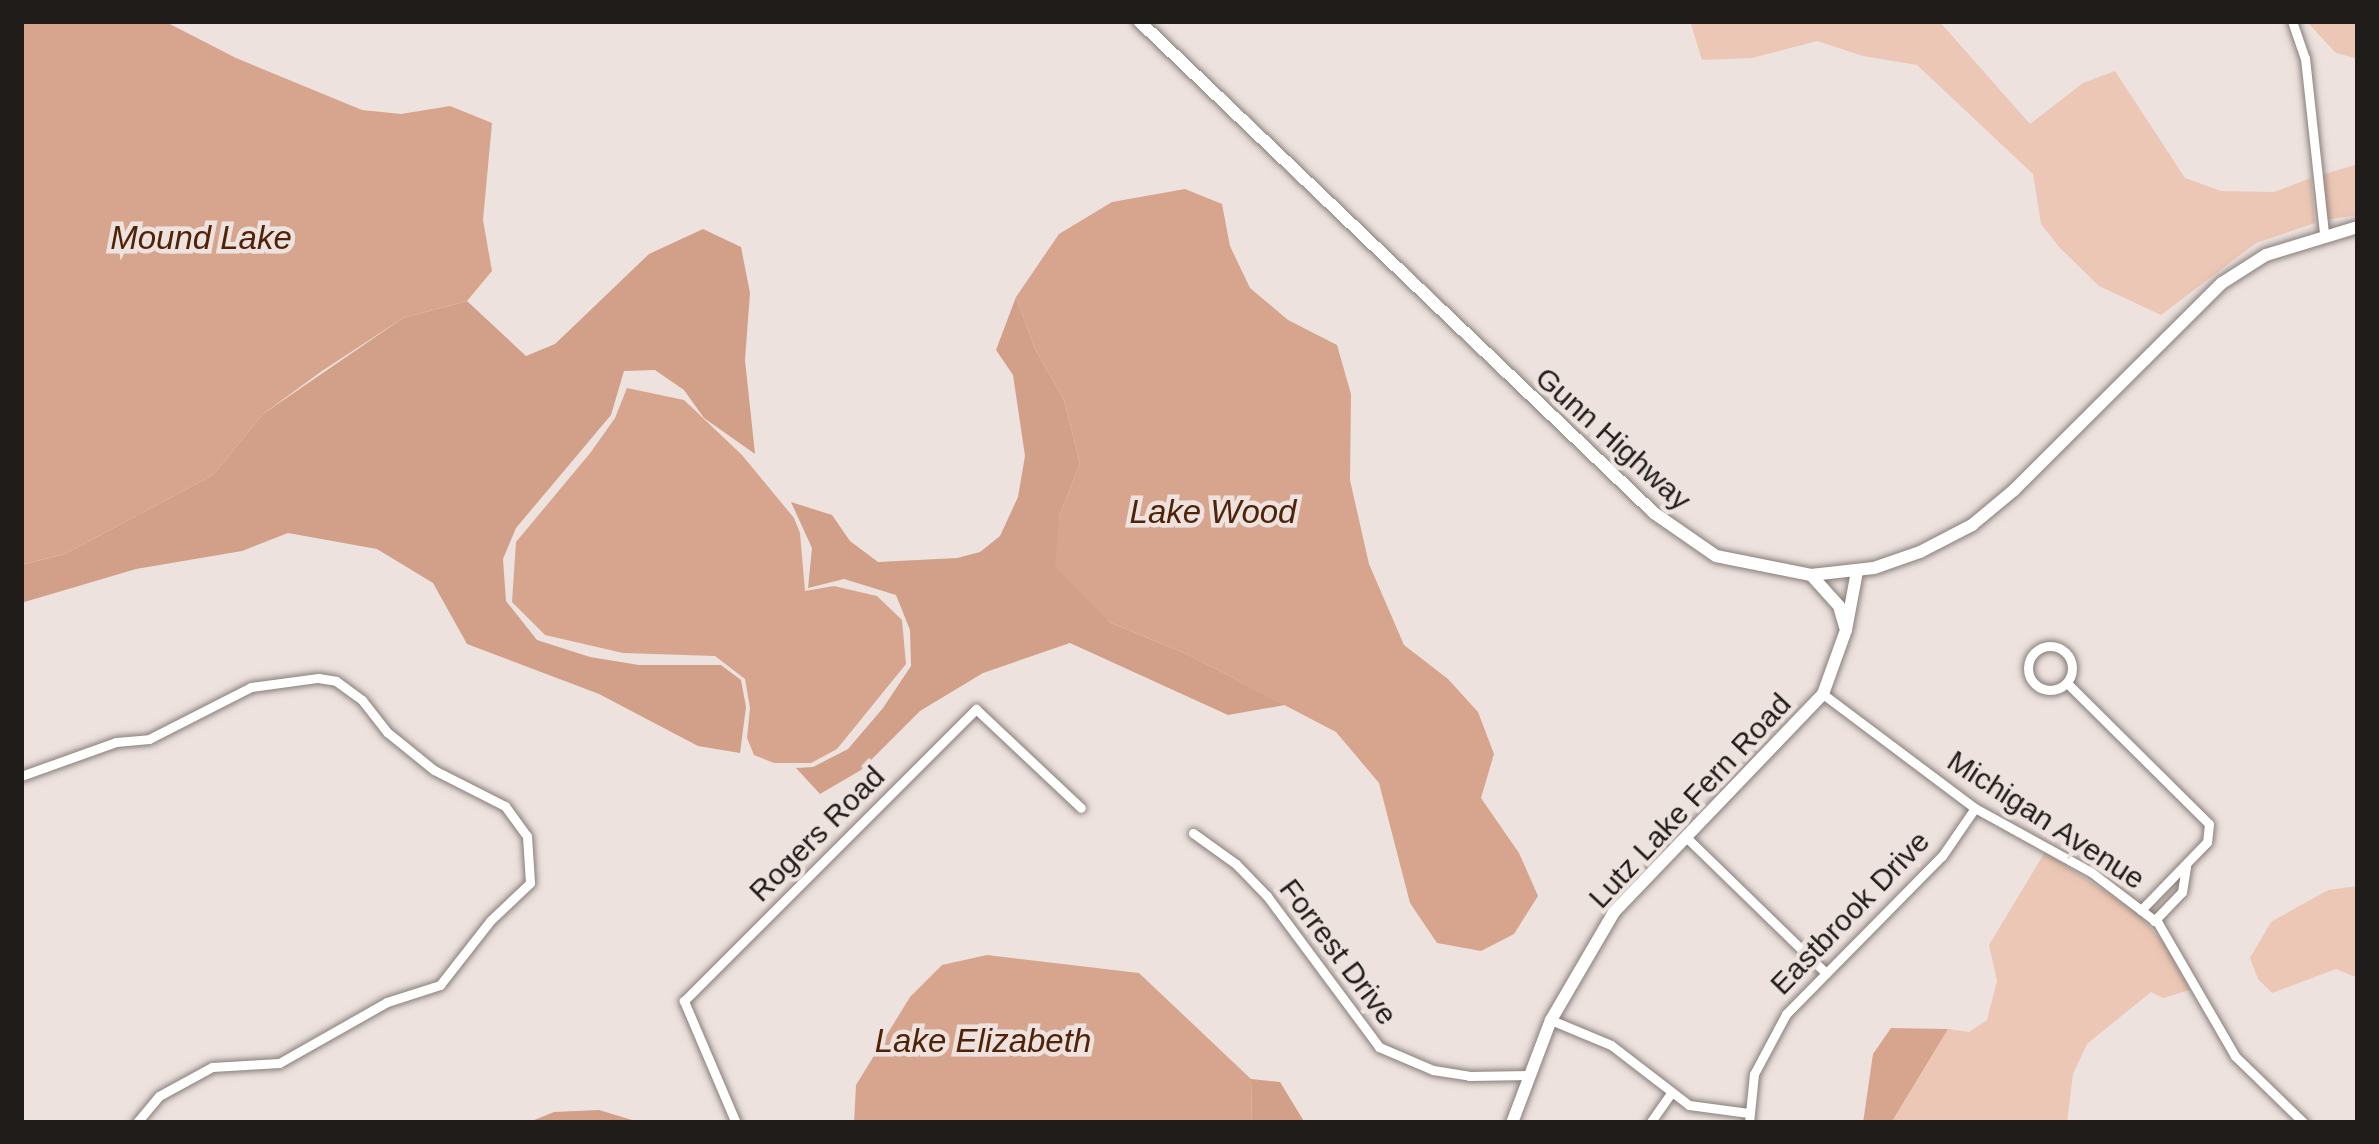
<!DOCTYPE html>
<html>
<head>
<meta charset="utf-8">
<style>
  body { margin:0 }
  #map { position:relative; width:2379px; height:1144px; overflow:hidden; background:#ede2de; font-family:Arial,sans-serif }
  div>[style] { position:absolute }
  .green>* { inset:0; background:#ecc7b5 }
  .forest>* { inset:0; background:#d2a089 }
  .water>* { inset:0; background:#d7a58e }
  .roads { filter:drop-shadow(0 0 3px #877e7a) drop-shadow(0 0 3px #877e7a) }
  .street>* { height:9px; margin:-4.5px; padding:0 4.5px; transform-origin:4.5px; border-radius:4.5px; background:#fff }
  .street>.ring { margin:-4.5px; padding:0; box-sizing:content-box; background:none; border:9px solid #fff; border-radius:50% }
  .secondary>* { height:12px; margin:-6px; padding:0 6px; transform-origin:6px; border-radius:6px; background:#fff }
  span { translate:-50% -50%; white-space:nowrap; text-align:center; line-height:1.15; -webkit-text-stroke:9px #ede2de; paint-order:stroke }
  .street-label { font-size:30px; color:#1f1c1a }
  .water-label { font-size:33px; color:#502208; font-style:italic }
  .frame { position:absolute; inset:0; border:24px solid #1f1c1a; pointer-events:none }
</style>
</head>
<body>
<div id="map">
  <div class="green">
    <div style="clip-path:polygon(1690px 21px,1939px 21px,2030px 124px,2083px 83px,2115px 71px,2185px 178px,2221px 191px,2274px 192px,2311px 178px,2315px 223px,2256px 243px,2161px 315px,2099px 286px,2060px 248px,2041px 224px,2033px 174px,1917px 65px,1863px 56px,1817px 41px,1752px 58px,1702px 60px)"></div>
    <div style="clip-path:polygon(2306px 21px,2358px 21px,2358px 59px,2336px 53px)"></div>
    <div style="clip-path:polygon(2358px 164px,2358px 215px,2325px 220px,2321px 175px)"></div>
    <div style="clip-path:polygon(2045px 852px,2136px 912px,2165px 944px,2190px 990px,2163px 998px,2151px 992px,2087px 1044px,2073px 1074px,2067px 1123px,1891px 1123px,1948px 1029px,1969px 1032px,1987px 1020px,1997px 981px,1989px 945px)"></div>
    <div style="clip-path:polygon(2358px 886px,2358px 978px,2336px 969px,2272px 993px,2258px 979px,2250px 958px,2271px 922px,2328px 890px)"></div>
  </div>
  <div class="forest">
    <div style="clip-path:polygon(703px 229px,741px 247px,750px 293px,745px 360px,755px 454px,704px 418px,684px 390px,655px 370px,624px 371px,611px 415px,516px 528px,503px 559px,506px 601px,537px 640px,590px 657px,639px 665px,721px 665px,741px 680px,746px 707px,740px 753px,698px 746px,599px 694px,467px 644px,433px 583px,377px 549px,288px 533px,242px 551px,136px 569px,21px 603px,21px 565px,65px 554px,213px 475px,263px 414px,403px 318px,467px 301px,526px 356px,555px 344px,649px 254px)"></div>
    <div style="clip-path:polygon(1016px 297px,1035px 349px,1064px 400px,1080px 463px,1059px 517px,1109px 622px,1187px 654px,1285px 705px,1228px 715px,1070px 643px,983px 673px,920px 711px,861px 770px,820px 794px,796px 768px,813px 767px,848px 749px,883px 708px,911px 666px,910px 630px,896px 595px,844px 579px,808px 588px,812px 548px,791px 502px,832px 515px,850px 541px,878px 562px,957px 558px,980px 552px,1000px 536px,1018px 497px,1025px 456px,1013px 375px,996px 350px)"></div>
    <div style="clip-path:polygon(1251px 1079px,1280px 1082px,1305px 1123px,1252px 1123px)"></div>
    <div style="clip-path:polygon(599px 1110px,642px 1123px,527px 1123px,554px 1112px)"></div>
  </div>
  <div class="water">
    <div style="clip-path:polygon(21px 21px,164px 21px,236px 58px,362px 110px,401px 114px,450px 106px,492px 123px,483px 220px,492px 271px,467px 301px,403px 318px,322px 371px,263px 414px,213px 475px,65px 554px,21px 565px)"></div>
    <div style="clip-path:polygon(1185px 189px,1222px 204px,1230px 246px,1250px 288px,1288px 320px,1337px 345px,1351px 394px,1350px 480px,1369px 564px,1404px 645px,1448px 679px,1478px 712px,1494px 754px,1481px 798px,1519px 853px,1538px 896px,1514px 934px,1481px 951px,1437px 943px,1410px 903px,1379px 783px,1336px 732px,1187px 654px,1109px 622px,1055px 566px,1059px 517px,1080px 463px,1064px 400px,1035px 349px,1016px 297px,1059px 234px,1112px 202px)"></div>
    <div style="clip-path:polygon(627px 388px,684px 400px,742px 455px,794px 518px,800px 533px,805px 591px,834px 586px,877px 596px,902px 620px,906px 664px,837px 749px,811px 763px,774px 763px,754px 755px,747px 738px,750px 708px,745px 679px,715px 656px,623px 653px,545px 635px,512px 602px,516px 542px,591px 452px,615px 418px)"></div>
    <div style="clip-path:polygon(987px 955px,1139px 973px,1251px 1079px,1252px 1123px,854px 1123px,856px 1085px,910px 997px,942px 965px)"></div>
    <div style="clip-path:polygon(1891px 1028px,1948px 1029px,1891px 1123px,1863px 1123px,1873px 1054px)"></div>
  </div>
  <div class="roads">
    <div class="street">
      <div style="left:2292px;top:21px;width:39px;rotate:71deg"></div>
      <div style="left:2305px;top:58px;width:177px;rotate:83.8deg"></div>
      <div class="ring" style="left:2028px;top:646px;width:35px;height:35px"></div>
      <div style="left:2067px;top:683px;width:200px;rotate:44.8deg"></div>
      <div style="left:2209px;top:824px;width:18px;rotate:96deg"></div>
      <div style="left:2207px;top:842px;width:95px;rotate:134.1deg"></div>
      <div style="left:1823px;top:694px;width:190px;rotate:36.9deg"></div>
      <div style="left:1975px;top:808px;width:132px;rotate:28.9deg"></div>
      <div style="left:2091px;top:872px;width:84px;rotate:37.3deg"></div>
      <div style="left:2158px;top:923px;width:154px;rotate:59.9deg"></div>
      <div style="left:2235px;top:1056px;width:96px;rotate:44.2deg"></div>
      <div style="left:21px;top:776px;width:101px;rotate:-19.7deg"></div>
      <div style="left:116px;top:742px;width:33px;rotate:-5deg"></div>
      <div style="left:149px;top:739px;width:114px;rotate:-27deg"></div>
      <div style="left:251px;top:687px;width:68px;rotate:-7.7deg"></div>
      <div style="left:318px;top:678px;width:18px;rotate:9deg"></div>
      <div style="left:336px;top:681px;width:32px;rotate:36deg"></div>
      <div style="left:362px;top:700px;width:41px;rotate:52deg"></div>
      <div style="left:387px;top:732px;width:60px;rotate:39deg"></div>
      <div style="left:434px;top:770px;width:80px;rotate:26.9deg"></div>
      <div style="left:505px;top:806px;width:37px;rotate:54deg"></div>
      <div style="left:527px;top:836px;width:47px;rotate:86.3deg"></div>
      <div style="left:530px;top:883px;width:55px;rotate:136.5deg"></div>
      <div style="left:490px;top:921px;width:81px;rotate:128deg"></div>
      <div style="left:440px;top:985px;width:56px;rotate:162.2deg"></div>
      <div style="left:387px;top:1002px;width:124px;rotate:150.5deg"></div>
      <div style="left:279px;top:1063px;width:67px;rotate:176.6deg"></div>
      <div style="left:212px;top:1067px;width:60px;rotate:151.3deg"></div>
      <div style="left:159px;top:1096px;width:35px;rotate:130deg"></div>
      <div style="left:1193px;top:833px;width:53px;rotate:35.8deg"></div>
      <div style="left:1236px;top:864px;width:45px;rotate:45.9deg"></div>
      <div style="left:1267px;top:896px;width:188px;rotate:53.4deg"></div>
      <div style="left:1379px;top:1047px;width:59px;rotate:23.1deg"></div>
      <div style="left:1433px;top:1070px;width:36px;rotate:9deg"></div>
      <div style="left:1469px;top:1076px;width:61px;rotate:-0.9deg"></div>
      <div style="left:1687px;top:838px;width:194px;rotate:44.2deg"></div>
      <div style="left:2154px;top:921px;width:40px;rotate:-46deg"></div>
      <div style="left:2182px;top:892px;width:26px;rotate:-81deg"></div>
      <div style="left:1551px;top:1020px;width:65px;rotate:22.6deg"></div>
      <div style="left:1611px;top:1045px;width:98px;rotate:37.6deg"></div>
      <div style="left:1689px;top:1105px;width:60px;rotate:7.7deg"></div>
      <div style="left:736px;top:1123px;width:133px;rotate:-113.1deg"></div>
      <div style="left:684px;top:1001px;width:413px;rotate:-45deg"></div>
      <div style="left:976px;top:709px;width:144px;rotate:43.3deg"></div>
      <div style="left:1650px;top:1123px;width:35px;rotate:-55deg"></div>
      <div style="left:1749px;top:1123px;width:49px;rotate:-84.2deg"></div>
      <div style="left:1754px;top:1074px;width:68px;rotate:-61.9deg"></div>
      <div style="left:1786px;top:1014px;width:222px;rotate:-45.4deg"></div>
      <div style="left:1942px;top:856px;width:58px;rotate:-55.5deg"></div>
    </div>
    <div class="secondary">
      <div style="left:1139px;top:21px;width:712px;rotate:43.69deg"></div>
      <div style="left:1654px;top:513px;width:75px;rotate:34.7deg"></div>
      <div style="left:1716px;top:556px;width:97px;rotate:11.3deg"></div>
      <div style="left:1811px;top:575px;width:63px;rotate:-6.3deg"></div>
      <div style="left:1874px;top:568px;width:49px;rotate:-19.2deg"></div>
      <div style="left:1920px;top:552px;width:59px;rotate:-27.4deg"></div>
      <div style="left:1972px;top:525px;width:55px;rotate:-39.8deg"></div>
      <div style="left:2014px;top:490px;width:293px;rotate:-44.9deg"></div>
      <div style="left:2222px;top:283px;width:52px;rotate:-32.5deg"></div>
      <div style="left:2266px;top:255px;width:96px;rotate:-16.9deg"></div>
      <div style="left:1812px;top:576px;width:40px;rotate:48deg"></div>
      <div style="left:1839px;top:606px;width:22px;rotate:74deg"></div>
      <div style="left:1512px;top:1123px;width:110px;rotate:-69.3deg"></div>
      <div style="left:1551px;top:1020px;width:125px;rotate:-59.7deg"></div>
      <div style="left:1614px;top:912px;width:302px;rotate:-46.2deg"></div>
      <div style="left:1823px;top:694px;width:68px;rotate:-70.2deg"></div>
      <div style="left:1846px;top:630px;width:60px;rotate:-79.4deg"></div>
    </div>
  </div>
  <div class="street-label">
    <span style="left:1613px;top:439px;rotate:42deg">Gunn Highway</span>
    <span style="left:1690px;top:801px;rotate:-47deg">Lutz Lake Fern Road</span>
    <span style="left:2046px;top:820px;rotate:33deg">Michigan Avenue</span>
    <span style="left:817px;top:834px;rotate:-45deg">Rogers Road</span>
    <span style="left:1850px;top:913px;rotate:-46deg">Eastbrook Drive</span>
    <span style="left:1338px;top:952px;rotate:53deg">Forrest Drive</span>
  </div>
  <div class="water-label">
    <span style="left:201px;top:238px">Mound Lake</span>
    <span style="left:1213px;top:512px">Lake Wood</span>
    <span style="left:983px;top:1041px">Lake Elizabeth</span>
  </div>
  <div class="frame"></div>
</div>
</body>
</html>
